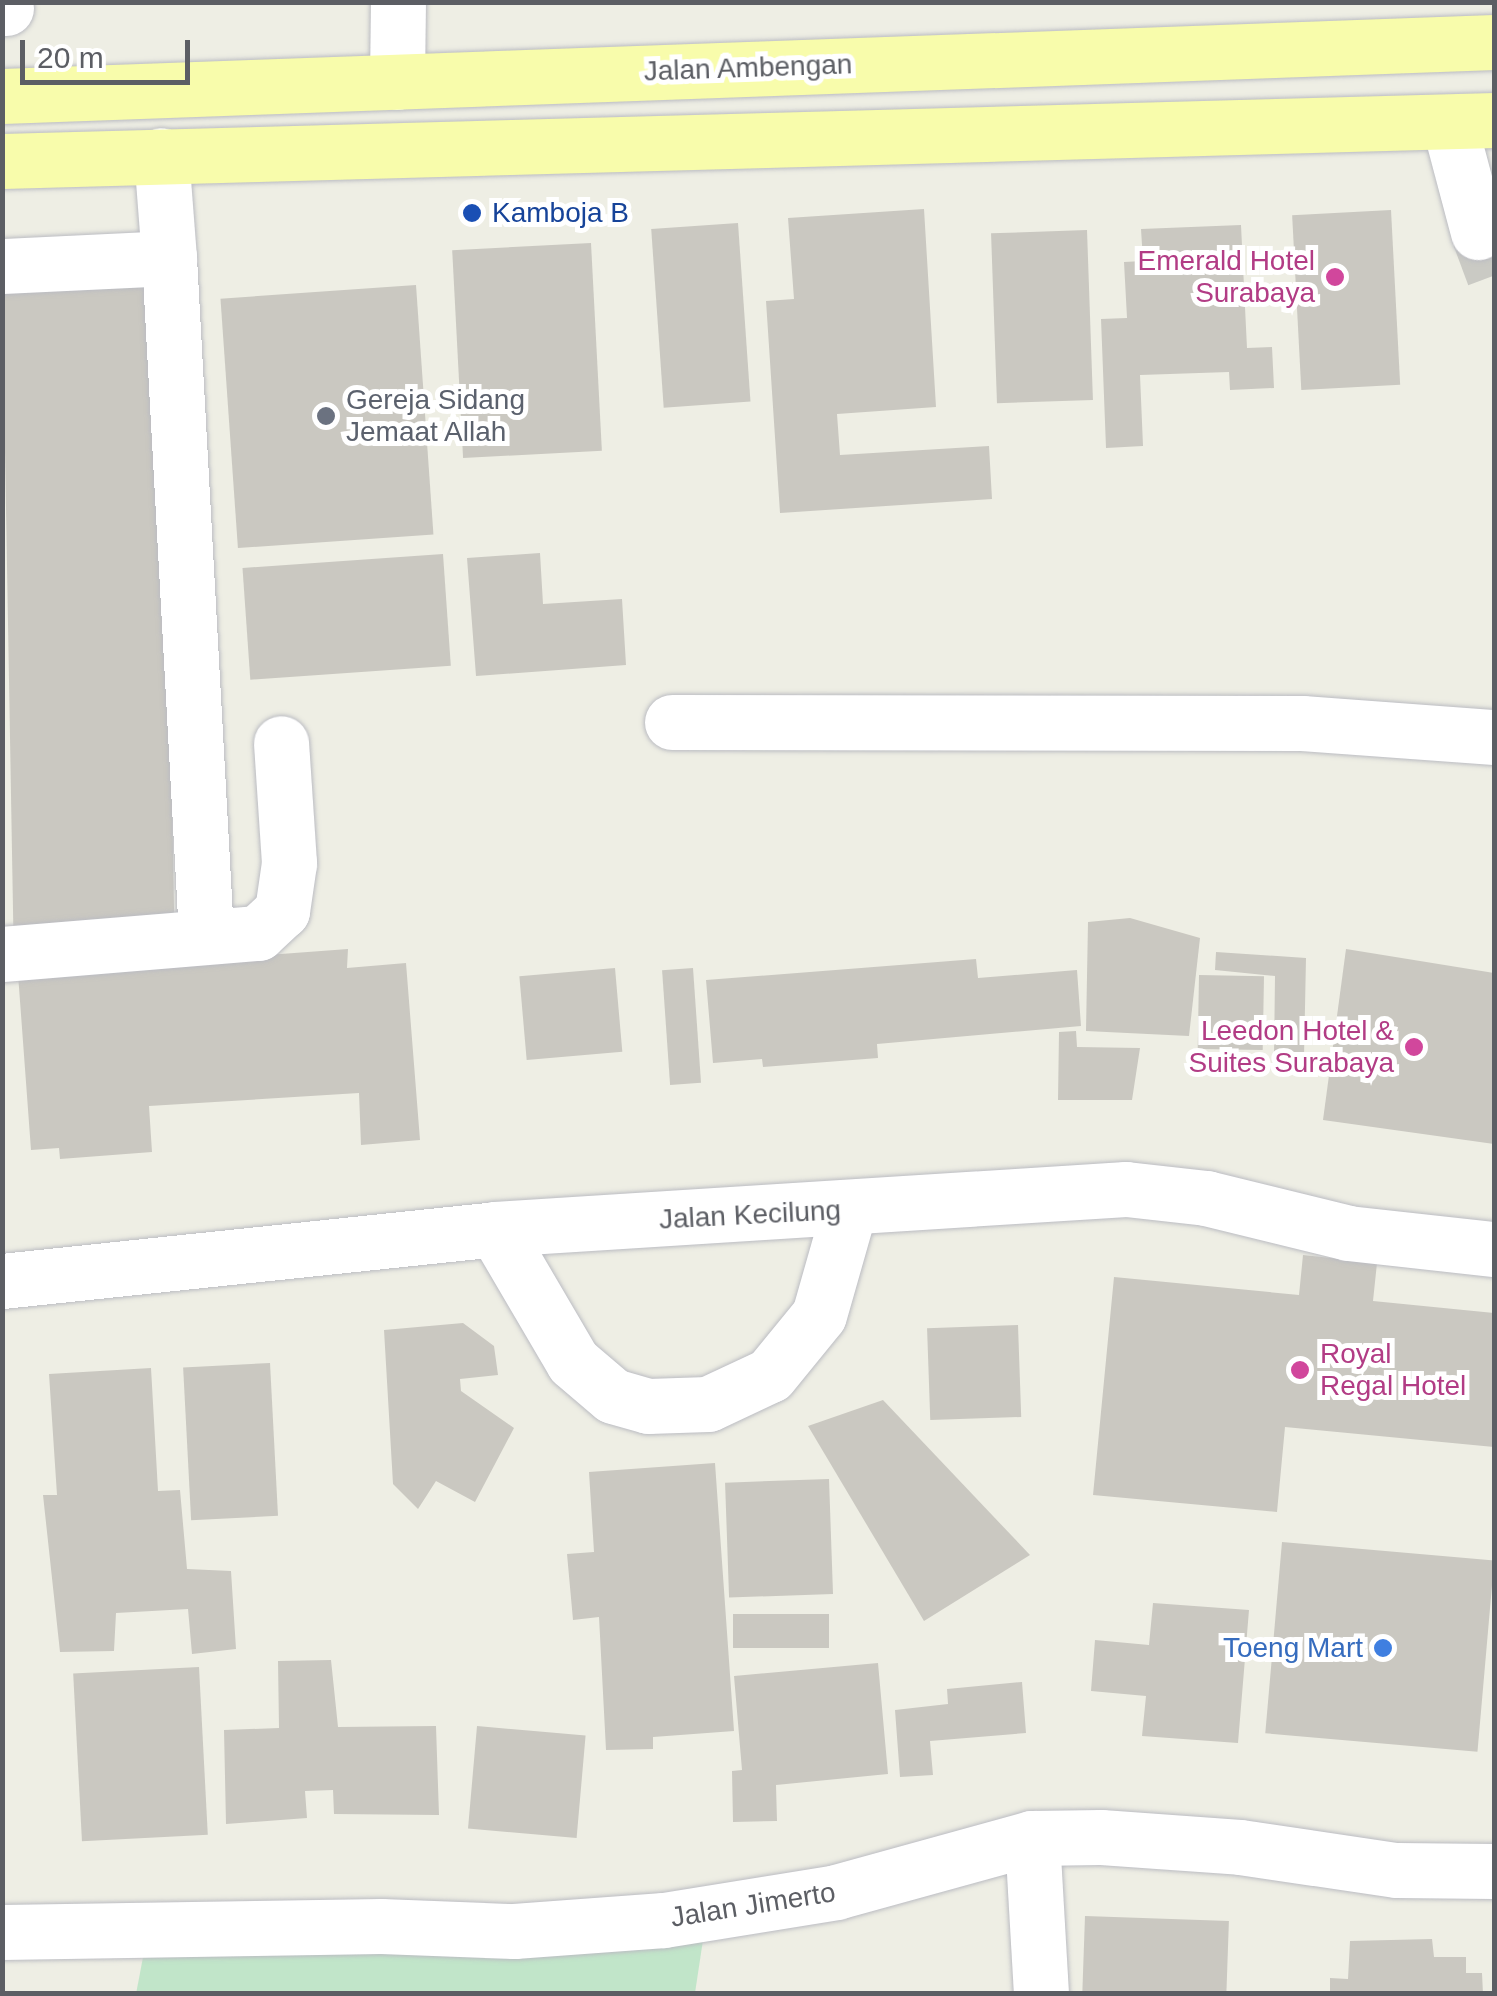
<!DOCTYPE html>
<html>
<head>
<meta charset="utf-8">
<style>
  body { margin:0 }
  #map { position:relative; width:1497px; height:1996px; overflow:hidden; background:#eeeee4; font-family:Helvetica,sans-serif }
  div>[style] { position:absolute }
  .green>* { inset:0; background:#c1e5c9 }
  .building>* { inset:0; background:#cac8c1; transform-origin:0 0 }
  .minor-tunnel>* { height:55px; margin-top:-27.5px; transform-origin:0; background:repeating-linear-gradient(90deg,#cacac4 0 55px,transparent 0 83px) }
  .roads { filter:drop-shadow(0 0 2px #bbbcc2) drop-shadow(0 0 2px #bbbcc2) }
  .minor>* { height:55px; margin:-27.5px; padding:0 27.5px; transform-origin:27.5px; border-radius:27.5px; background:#fff }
  .major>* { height:55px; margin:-27.5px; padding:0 27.5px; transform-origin:27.5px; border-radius:27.5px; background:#f8fcab }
  .dots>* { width:28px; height:28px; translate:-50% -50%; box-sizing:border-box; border:5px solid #fff; border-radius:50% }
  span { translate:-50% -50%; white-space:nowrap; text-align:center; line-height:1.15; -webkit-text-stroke:10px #fff; paint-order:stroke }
  .street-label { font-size:28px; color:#5c5e64 }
  .transit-label { font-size:28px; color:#164399 }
  .left { translate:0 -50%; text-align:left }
  .hotel-label { font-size:28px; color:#b23c85 }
  .right { translate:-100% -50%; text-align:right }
  .worship-label { font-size:28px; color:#5b616d }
  .shop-label { font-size:28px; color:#366cbe }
  .frame { position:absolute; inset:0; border:5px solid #5c5e64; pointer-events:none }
  .scale { position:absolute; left:20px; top:40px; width:170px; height:45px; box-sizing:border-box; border:5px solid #5c5e64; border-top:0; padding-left:12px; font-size:30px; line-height:35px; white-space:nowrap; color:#5c5e64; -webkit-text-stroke:8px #fff; paint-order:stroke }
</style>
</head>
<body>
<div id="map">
  <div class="green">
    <div style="clip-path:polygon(703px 1940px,695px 1993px,136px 1994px,144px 1952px)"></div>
  </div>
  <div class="building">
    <div style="clip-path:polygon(924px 209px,936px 407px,837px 414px,840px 455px,989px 446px,992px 499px,780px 513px,766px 301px,794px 299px,788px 218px)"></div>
    <div style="left:1391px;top:210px;width:175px;height:99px;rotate:87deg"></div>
    <div style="left:738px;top:223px;width:179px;height:87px;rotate:86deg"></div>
    <div style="clip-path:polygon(1241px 225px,1247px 348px,1272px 347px,1274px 388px,1230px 390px,1229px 372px,1140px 375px,1143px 446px,1106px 448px,1101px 319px,1127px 318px,1124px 262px,1143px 261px,1141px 229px)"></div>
    <div style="left:1087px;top:230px;width:170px;height:96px;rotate:88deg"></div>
    <div style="left:591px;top:243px;width:208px;height:139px;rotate:87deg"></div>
    <div style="left:163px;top:278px;width:648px;height:161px;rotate:89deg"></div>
    <div style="left:416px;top:285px;width:250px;height:196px;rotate:86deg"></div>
    <div style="clip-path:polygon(540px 553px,543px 604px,622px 599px,626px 665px,476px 676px,467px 558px)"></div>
    <div style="left:443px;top:554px;width:112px;height:201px;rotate:86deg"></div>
    <div style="clip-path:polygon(1130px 918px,1200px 938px,1189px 1036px,1086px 1031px,1088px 922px)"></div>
    <div style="clip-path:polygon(348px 949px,347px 968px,406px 963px,420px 1140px,361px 1145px,359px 1093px,149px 1106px,152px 1152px,60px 1159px,59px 1148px,31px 1150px,18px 974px)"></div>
    <div style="clip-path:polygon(1346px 949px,1494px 973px,1494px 1144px,1323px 1120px)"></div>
    <div style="clip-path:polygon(1216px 952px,1306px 958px,1304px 1057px,1274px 1057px,1275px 976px,1215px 970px)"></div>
    <div style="clip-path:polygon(976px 959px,978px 978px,1077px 970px,1081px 1026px,877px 1044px,878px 1058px,763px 1067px,762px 1059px,713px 1063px,706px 980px)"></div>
    <div style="left:615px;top:968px;width:84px;height:96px;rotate:85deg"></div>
    <div style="left:693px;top:968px;width:115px;height:31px;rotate:86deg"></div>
    <div style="left:1199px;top:975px;width:65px;height:74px;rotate:1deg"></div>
    <div style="clip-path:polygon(1076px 1031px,1077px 1047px,1140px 1048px,1132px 1100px,1058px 1100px,1059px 1032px)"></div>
    <div style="clip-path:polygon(1303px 1255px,1377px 1263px,1373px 1301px,1494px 1313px,1494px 1447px,1285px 1427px,1277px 1512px,1093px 1495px,1114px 1277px,1299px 1295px)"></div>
    <div style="clip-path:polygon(463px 1323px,494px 1346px,498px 1375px,460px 1379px,461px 1391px,514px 1428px,475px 1502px,436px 1481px,418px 1509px,393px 1484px,384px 1330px)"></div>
    <div style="left:1018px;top:1325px;width:92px;height:91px;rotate:88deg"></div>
    <div style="left:270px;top:1363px;width:153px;height:87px;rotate:87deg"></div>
    <div style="clip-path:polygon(151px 1368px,158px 1491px,180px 1490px,187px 1569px,231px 1571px,236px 1649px,192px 1654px,188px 1609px,116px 1613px,114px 1651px,60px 1652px,43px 1495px,57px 1495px,49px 1374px)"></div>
    <div style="clip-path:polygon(883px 1400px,1030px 1555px,924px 1621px,808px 1426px)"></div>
    <div style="clip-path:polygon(715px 1463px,734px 1731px,653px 1737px,653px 1749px,606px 1750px,599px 1617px,573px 1620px,567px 1554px,594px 1552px,589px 1472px)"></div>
    <div style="left:829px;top:1479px;width:115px;height:104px;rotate:88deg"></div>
    <div style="left:1282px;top:1542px;width:213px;height:192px;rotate:5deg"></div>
    <div style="clip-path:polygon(1153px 1603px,1249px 1610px,1238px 1743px,1142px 1736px,1146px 1696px,1091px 1691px,1095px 1640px,1149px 1645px)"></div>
    <div style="left:829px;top:1614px;width:34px;height:96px;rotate:90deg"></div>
    <div style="clip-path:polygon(331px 1660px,338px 1727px,436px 1726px,439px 1815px,334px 1814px,333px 1790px,305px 1791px,307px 1818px,226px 1824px,224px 1730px,279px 1728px,278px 1661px)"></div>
    <div style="clip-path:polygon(878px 1663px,888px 1774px,776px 1785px,777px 1821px,733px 1822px,732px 1771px,742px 1770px,734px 1676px)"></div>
    <div style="left:199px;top:1667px;width:168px;height:126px;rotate:87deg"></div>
    <div style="clip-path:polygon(1022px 1682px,1026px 1733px,930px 1741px,933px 1775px,900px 1777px,895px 1710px,948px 1704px,947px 1689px)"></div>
    <div style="left:477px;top:1726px;width:109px;height:103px;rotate:5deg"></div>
    <div style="left:1085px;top:1916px;width:144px;height:78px;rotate:2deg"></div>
    <div style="clip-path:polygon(1432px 1939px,1434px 1957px,1466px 1957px,1466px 1973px,1482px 1973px,1483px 1994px,1330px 1994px,1330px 1978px,1348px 1979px,1350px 1941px)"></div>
  </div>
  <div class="minor-tunnel">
    <div style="left:1478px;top:232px;width:46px;rotate:69.6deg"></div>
  </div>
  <div class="roads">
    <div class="minor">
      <div style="left:2px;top:8px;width:4px"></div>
      <div style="left:397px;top:82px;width:80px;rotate:-89.3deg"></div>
      <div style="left:1449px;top:123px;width:113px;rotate:75.1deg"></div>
      <div style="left:169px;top:258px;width:677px;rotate:86.87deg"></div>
      <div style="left:2px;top:266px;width:167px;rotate:-2.7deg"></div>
      <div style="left:169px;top:258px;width:103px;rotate:-94.4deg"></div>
      <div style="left:672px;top:722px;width:630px;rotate:0.09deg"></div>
      <div style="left:1302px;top:723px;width:193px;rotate:4.2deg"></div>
      <div style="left:2px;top:954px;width:257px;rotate:-4.7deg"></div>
      <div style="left:258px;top:933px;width:33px;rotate:-43deg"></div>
      <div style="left:282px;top:911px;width:49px;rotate:-81.7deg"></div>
      <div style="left:289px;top:863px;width:120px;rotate:-93.8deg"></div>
      <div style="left:495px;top:1229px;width:154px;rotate:59.6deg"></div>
      <div style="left:573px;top:1362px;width:52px;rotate:40.4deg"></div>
      <div style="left:613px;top:1396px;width:36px;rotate:16deg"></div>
      <div style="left:648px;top:1406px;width:60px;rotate:-1.9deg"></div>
      <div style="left:708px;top:1404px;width:68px;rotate:-25.1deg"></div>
      <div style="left:770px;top:1375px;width:77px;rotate:-50.8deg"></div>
      <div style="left:819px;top:1315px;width:109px;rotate:-74.1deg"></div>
      <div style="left:2px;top:1281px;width:496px;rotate:-6deg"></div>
      <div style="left:495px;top:1229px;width:632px;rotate:-3.63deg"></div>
      <div style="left:1126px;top:1189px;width:81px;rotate:6.4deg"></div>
      <div style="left:1206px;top:1198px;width:146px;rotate:13.8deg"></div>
      <div style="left:1348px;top:1233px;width:147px;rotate:6.3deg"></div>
      <div style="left:1032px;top:1838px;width:156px;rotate:86.7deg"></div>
      <div style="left:2px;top:1932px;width:379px;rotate:-0.9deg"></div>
      <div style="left:381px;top:1926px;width:133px;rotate:2.2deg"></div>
      <div style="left:514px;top:1931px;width:150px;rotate:-4.2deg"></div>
      <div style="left:664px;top:1920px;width:174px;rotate:-9.2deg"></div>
      <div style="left:836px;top:1892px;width:203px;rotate:-15.4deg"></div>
      <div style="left:1032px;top:1838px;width:69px;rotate:-0.8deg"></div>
      <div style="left:1101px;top:1837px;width:139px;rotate:4.1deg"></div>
      <div style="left:1240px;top:1847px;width:158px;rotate:8.4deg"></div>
      <div style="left:1396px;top:1870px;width:98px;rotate:0.6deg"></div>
    </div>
    <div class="major">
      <div style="left:2px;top:96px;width:1493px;rotate:-2.07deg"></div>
      <div style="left:2px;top:161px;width:1493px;rotate:-1.57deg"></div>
    </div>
  </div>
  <div class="dots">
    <div style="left:472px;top:213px;background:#1a4fb4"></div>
    <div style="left:1335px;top:277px;background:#d1479c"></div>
    <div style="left:326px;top:416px;background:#6b7280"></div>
    <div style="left:1414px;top:1047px;background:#d1479c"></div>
    <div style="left:1300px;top:1370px;background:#d1479c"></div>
    <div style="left:1383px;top:1648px;background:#3f7fe0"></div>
  </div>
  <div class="street-label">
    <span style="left:748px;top:68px;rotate:-2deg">Jalan Ambengan</span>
    <span style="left:750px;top:1215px;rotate:-3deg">Jalan Kecilung</span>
    <span style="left:753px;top:1905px;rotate:-9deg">Jalan Jimerto</span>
  </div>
  <div class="transit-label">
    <span class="left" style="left:492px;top:213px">Kamboja B</span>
  </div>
  <div class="hotel-label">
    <span class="right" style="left:1315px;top:277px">Emerald Hotel<br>Surabaya</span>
    <span class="right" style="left:1394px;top:1047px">Leedon Hotel &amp;<br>Suites Surabaya</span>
    <span class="left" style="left:1320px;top:1370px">Royal<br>Regal Hotel</span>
  </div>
  <div class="worship-label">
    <span class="left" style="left:346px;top:416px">Gereja Sidang<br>Jemaat Allah</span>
  </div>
  <div class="shop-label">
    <span class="right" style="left:1363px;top:1648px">Toeng Mart</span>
  </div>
  <div class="frame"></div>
  <div class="scale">20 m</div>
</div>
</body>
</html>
